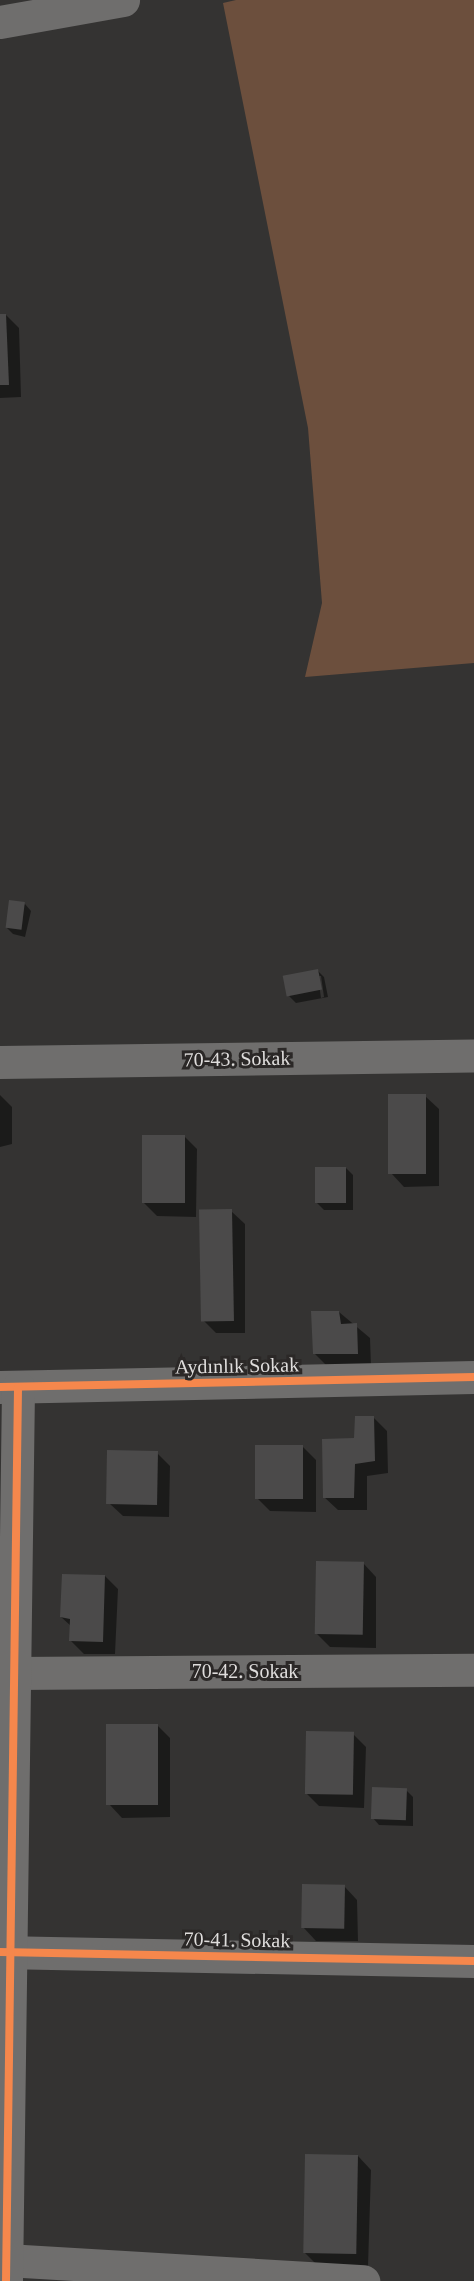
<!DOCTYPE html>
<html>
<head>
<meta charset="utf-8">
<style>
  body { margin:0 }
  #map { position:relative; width:474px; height:2281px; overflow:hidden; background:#343332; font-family:"Times New Roman",serif }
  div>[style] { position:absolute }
  .green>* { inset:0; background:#6c4f3d }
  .shadow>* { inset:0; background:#0007 }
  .building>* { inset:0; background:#4b4a4a; transform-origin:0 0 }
  .minor>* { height:33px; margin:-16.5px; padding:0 16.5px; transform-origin:16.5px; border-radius:16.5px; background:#6f6e6d }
  .cycleway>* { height:8px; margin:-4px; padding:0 4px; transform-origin:4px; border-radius:4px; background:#f5874c }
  span { translate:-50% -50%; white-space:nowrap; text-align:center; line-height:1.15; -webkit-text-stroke:6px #2b2827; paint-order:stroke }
  .street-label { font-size:20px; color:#dfdddc }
</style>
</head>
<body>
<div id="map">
  <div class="green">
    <div style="clip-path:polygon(236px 0,474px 0,474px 663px,305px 677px,322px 603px,308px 428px,223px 3px)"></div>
  </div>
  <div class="shadow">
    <div style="clip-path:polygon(6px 315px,19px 328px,21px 397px,0 398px,0 316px)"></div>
    <div style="clip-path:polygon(25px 904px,31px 911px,25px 937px,13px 934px,6px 927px)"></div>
    <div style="clip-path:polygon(evenodd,317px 970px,324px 977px,328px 997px,296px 1003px,289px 996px,317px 970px,318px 976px,321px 976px,324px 997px,321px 998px,318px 976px)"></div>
    <div style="clip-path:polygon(0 1095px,12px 1107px,12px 1144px,0 1147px)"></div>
    <div style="clip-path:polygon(425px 1096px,439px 1109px,439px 1186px,404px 1187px,391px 1173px)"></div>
    <div style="clip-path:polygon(184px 1136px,197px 1149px,196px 1217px,157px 1216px,144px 1203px)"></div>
    <div style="clip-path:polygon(346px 1168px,353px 1175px,353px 1210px,324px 1210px,317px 1203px)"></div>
    <div style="clip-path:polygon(231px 1211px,245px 1224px,245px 1333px,216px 1333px,203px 1320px)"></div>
    <div style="clip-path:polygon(339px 1312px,370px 1338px,371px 1366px,328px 1367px,315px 1354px)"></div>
    <div style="clip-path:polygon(374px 1418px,387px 1431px,388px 1473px,367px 1476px,367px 1510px,338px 1510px,324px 1497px,355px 1439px)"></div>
    <div style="clip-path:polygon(303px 1447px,316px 1460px,316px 1512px,270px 1511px,257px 1498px)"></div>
    <div style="clip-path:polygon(157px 1453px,170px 1466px,169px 1517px,123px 1516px,109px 1503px)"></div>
    <div style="clip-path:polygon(363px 1563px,376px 1577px,376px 1648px,330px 1647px,317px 1634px)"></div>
    <div style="clip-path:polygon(105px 1576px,118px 1589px,115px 1654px,84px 1654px,71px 1641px,71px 1626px,61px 1617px)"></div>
    <div style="clip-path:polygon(157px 1725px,170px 1738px,170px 1817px,122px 1818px,109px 1804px)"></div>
    <div style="clip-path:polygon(353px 1734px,366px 1747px,364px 1808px,319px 1806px,306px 1793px)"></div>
    <div style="clip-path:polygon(406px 1790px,413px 1797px,413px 1826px,379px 1825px,373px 1818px)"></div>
    <div style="clip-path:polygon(344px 1886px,357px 1900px,358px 1941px,316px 1941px,303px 1927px)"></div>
    <div style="clip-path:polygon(358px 2156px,371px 2170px,368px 2267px,318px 2266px,305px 2253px)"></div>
  </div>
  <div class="building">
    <div style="clip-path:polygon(0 314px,6px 314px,9px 385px,0 385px)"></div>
    <div style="left:9px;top:900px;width:16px;height:28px;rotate:7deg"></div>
    <div style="left:318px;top:969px;width:21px;height:36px;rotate:79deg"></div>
    <div style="left:426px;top:1094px;width:80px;height:38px;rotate:90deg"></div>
    <div style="left:142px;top:1135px;width:43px;height:68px"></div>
    <div style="left:315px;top:1167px;width:31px;height:36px"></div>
    <div style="left:232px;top:1209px;width:112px;height:33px;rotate:89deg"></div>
    <div style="clip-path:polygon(311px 1311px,339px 1311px,341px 1324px,357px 1323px,358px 1354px,313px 1354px)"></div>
    <div style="clip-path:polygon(355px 1416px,374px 1416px,375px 1461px,355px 1464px,354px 1498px,323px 1498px,322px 1439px,354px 1438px)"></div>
    <div style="left:255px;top:1445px;width:48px;height:54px"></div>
    <div style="left:107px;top:1450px;width:51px;height:54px;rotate:1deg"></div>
    <div style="left:316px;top:1561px;width:48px;height:73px;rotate:1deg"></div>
    <div style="clip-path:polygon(62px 1574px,105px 1575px,103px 1642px,69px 1641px,70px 1619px,60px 1617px)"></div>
    <div style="left:106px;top:1724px;width:52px;height:81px"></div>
    <div style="left:306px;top:1731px;width:48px;height:63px;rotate:1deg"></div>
    <div style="left:372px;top:1787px;width:35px;height:32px;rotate:2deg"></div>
    <div style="left:302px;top:1884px;width:43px;height:44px;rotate:1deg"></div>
    <div style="left:305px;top:2154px;width:53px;height:99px;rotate:1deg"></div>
  </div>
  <div class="minor">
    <div style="left:0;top:22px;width:125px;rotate:-10.1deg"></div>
    <div style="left:0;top:1062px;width:474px;rotate:-0.8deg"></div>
    <div style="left:0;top:1387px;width:474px;rotate:-1.2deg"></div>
    <div style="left:15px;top:1673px;width:459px;rotate:-0.4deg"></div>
    <div style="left:0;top:1952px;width:474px;rotate:1.1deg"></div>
    <div style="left:6px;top:2260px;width:358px;rotate:3.4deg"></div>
    <div style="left:6px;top:2281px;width:894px;rotate:-89.23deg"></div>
  </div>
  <div class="cycleway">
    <div style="left:0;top:1387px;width:474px;rotate:-1.2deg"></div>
    <div style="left:0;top:1952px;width:474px;rotate:1.1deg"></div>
    <div style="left:6px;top:2281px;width:894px;rotate:-89.23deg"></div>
  </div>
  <div class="street-label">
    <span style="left:237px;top:1059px;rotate:-1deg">70-43. Sokak</span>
    <span style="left:237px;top:1366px;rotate:-1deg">Aydınlık Sokak</span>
    <span style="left:245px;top:1671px">70-42. Sokak</span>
    <span style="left:237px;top:1940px;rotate:1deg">70-41. Sokak</span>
  </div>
</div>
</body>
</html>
